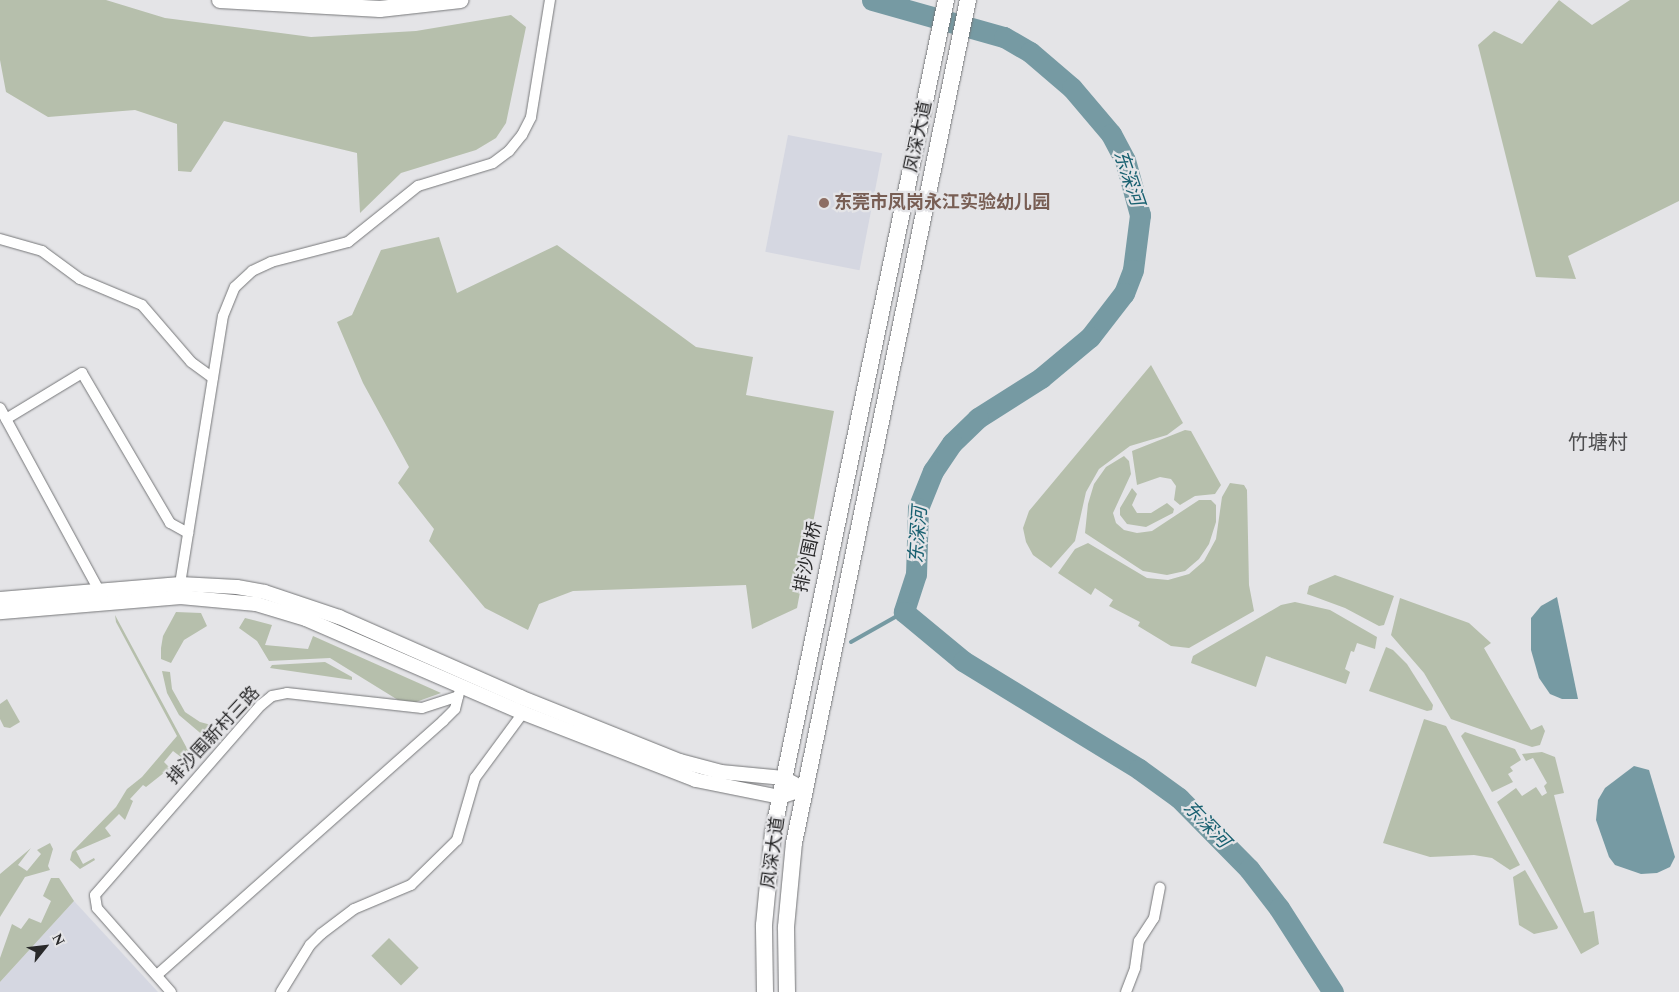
<!DOCTYPE html>
<html>
<head>
<meta charset="utf-8">
<style>
  body { margin:0 }
  #map { position:relative; width:1679px; height:992px; overflow:hidden; background:#e4e4e7; font-family:Spectral,"Noto Sans SC",serif }
  div>[style] { position:absolute }
  .built>* { inset:0; background:#d5d7e1; transform-origin:0 0 }
  .green>* { inset:0; background:#b6bfac; transform-origin:0 0 }
  .water>* { inset:0; background:#769aa3 }
  .stream>* { height:4px; margin:-2px; padding:0 2px; transform-origin:2px; border-radius:2px; background:#769aa3 }
  .river>* { height:21px; margin:-10.5px; padding:0 10.5px; transform-origin:10.5px; border-radius:10.5px; background:#769aa3 }
  .roads { filter:drop-shadow(0 0 1px #767779) drop-shadow(0 0 1px #767779) }
  .street>* { height:10px; margin:-5px; padding:0 5px; transform-origin:5px; border-radius:5px; background:#fff }
  .secondary>* { height:14px; margin:-7px; padding:0 7px; transform-origin:7px; border-radius:7px; background:#fff }
  .primary>* { height:16px; margin:-8px; padding:0 8px; transform-origin:8px; border-radius:8px; background:#fff }
  .dots>* { width:14px; height:14px; translate:-50% -50%; box-sizing:border-box; border:2px solid #e4e4e7; border-radius:50% }
  span { translate:-50% -50%; white-space:nowrap; text-align:center; line-height:1.15; -webkit-text-stroke:4.5px #e4e4e7; paint-order:stroke }
  .street-label { font-size:18px; color:#29292a }
  .education-label { font-size:18px; color:#785e54; font-weight:700 }
  .left { translate:0 -50%; text-align:left }
  .water-label { font-size:19px; color:#186070; font-style:italic }
  .quarter-label { font-size:20px; color:#4e4e50 }
  .north { position:absolute; left:20px; top:922px; width:50px; height:50px; -webkit-text-stroke:4px #e4e4e7; paint-order:stroke; rotate:61deg; font-size:14px; font-weight:700; line-height:20px; text-align:center; color:#29292a }
  .north::after { content:''; display:block; margin:auto; width:18px; height:22px; background:#29292a; clip-path:polygon(50% 0,100% 100%,50% 72%,0 100%) }
</style>
</head>
<body>
<div id="map">
  <div class="built">
    <div style="left:788px;top:135px;width:96px;height:119px;rotate:11deg"></div>
    <div style="clip-path:polygon(74px 901px,158px 992px,0 992px,0 982px)"></div>
  </div>
  <div class="green">
    <div style="clip-path:polygon(0 0,106px 0,165px 18px,311px 37px,416px 31px,511px 15px,526px 27px,506px 123px,496px 138px,476px 150px,401px 173px,360px 213px,357px 153px,224px 121px,191px 172px,178px 171px,177px 124px,135px 110px,48px 117px,6px 92px,0 60px)"></div>
    <div style="clip-path:polygon(1559px 0,1592px 25px,1630px 0,1679px 0,1679px 201px,1568px 256px,1576px 279px,1536px 277px,1478px 45px,1494px 31px,1522px 44px)"></div>
    <div style="clip-path:polygon(439px 237px,457px 293px,557px 245px,696px 347px,753px 357px,746px 395px,834px 411px,797px 608px,752px 629px,746px 585px,573px 591px,539px 604px,528px 630px,485px 608px,429px 541px,434px 529px,398px 483px,409px 467px,363px 383px,337px 322px,352px 315px,381px 250px)"></div>
    <div style="clip-path:polygon(1151px 365px,1183px 423px,1167px 435px,1130px 446px,1099px 469px,1086px 492px,1075px 541px,1051px 568px,1033px 555px,1026px 542px,1023px 528px,1029px 511px)"></div>
    <div style="clip-path:polygon(1185px 430px,1191px 431px,1221px 485px,1215px 494px,1195px 496px,1180px 505px,1174px 500px,1176px 486px,1171px 479px,1160px 477px,1137px 485px,1132px 451px)"></div>
    <div style="clip-path:polygon(1124px 456px,1129px 461px,1131px 474px,1113px 513px,1116px 523px,1124px 530px,1137px 533px,1152px 531px,1199px 500px,1211px 500px,1216px 505px,1216px 522px,1209px 544px,1199px 559px,1185px 571px,1167px 575px,1143px 571px,1085px 533px,1088px 504px,1094px 484px,1106px 467px)"></div>
    <div style="clip-path:polygon(1230px 483px,1244px 485px,1247px 490px,1249px 585px,1254px 611px,1189px 648px,1171px 646px,1138px 626px,1140px 622px,1109px 606px,1113px 600px,1095px 588px,1091px 595px,1058px 573px,1075px 549px,1088px 543px,1147px 578px,1168px 580px,1189px 574px,1204px 561px,1216px 539px,1222px 497px)"></div>
    <div style="clip-path:polygon(1132px 488px,1137px 494px,1132px 505px,1137px 513px,1151px 513px,1167px 503px,1174px 509px,1173px 513px,1146px 527px,1127px 524px,1120px 515px,1120px 508px)"></div>
    <div style="clip-path:polygon(1335px 575px,1394px 596px,1384px 625px,1379px 626px,1345px 608px,1307px 594px,1309px 586px)"></div>
    <div style="clip-path:polygon(1400px 598px,1469px 623px,1491px 643px,1484px 648px,1531px 730px,1542px 725px,1545px 731px,1540px 745px,1532px 747px,1451px 719px,1424px 673px,1391px 635px)"></div>
    <div style="clip-path:polygon(1295px 602px,1330px 610px,1377px 637px,1375px 649px,1357px 643px,1354px 652px,1351px 651px,1345px 669px,1350px 672px,1346px 684px,1266px 656px,1256px 687px,1191px 663px,1193px 656px,1281px 605px)"></div>
    <div style="clip-path:polygon(176px 612px,201px 613px,207px 626px,184px 640px,171px 663px,161px 659px,161px 648px,163px 636px)"></div>
    <div style="clip-path:polygon(115px 615px,190px 754px,185px 760px,173px 751px,164px 762px,170px 768px,146px 787px,143px 785px,130px 799px,133px 801px,125px 820px,119px 814px,105px 828px,111px 836px,76px 851px,83px 864px,94px 858px,95px 860px,80px 869px,70px 860px,72px 852px,116px 807px,127px 789px,142px 777px,177px 736px,116px 622px)"></div>
    <div style="clip-path:polygon(245px 618px,272px 625px,265px 645px,308px 649px,313px 636px,441px 693px,416px 702px,398px 700px,330px 658px,269px 661px,257px 641px,239px 628px)"></div>
    <div style="clip-path:polygon(1386px 647px,1393px 650px,1407px 664px,1433px 705px,1432px 710px,1427px 711px,1369px 691px)"></div>
    <div style="clip-path:polygon(325px 662px,352px 677px,352px 680px,270px 668px,272px 665px)"></div>
    <div style="clip-path:polygon(162px 671px,170px 672px,172px 689px,185px 712px,200px 722px,215px 726px,205px 737px,179px 715px,167px 693px)"></div>
    <div style="clip-path:polygon(7px 699px,20px 722px,10px 728px,4px 727px,0 719px,0 704px)"></div>
    <div style="clip-path:polygon(1424px 719px,1446px 726px,1520px 865px,1510px 870px,1492px 858px,1474px 855px,1430px 857px,1383px 843px)"></div>
    <div style="clip-path:polygon(1465px 732px,1515px 749px,1521px 760px,1510px 767px,1513px 771px,1508px 774px,1513px 782px,1492px 792px,1461px 736px)"></div>
    <div style="clip-path:polygon(1542px 752px,1555px 757px,1564px 793px,1554px 795px,1584px 913px,1594px 911px,1599px 944px,1581px 954px,1497px 802px,1516px 788px,1522px 796px,1536px 787px,1542px 796px,1547px 793px,1544px 786px,1547px 783px,1533px 758px,1526px 761px,1522px 754px)"></div>
    <div style="clip-path:polygon(50px 843px,53px 849px,48px 866px,50px 870px,25px 877px,0 917px,0 874px,31px 848px,18px 865px,27px 871px,41px 854px,37px 850px)"></div>
    <div style="clip-path:polygon(1525px 870px,1558px 927px,1557px 929px,1534px 934px,1519px 925px,1513px 877px)"></div>
    <div style="clip-path:polygon(51px 878px,59px 878px,74px 901px,0 982px,0 958px,12px 924px,21px 929px,29px 918px,41px 923px,51px 901px,43px 896px)"></div>
    <div style="left:389px;top:938px;width:42px;height:25px;rotate:45deg"></div>
  </div>
  <div class="water">
    <div style="clip-path:polygon(1557px 597px,1578px 699px,1562px 699px,1550px 694px,1539px 678px,1531px 650px,1531px 618px,1541px 606px)"></div>
    <div style="clip-path:polygon(1634px 766px,1649px 770px,1675px 857px,1670px 867px,1657px 873px,1641px 874px,1615px 865px,1609px 857px,1596px 820px,1598px 800px,1605px 788px)"></div>
  </div>
  <div class="stream">
    <div style="left:851px;top:642px;width:61px;rotate:-29.5deg"></div>
  </div>
  <div class="river">
    <div style="left:872px;top:0;width:137px;rotate:15.7deg"></div>
    <div style="left:1004px;top:37px;width:30px;rotate:30deg"></div>
    <div style="left:1030px;top:52px;width:55px;rotate:40.6deg"></div>
    <div style="left:1072px;top:88px;width:60px;rotate:49.7deg"></div>
    <div style="left:1111px;top:134px;width:30px;rotate:62deg"></div>
    <div style="left:1125px;top:160px;width:57px;rotate:74.7deg"></div>
    <div style="left:1140px;top:215px;width:55px;rotate:97.3deg"></div>
    <div style="left:1133px;top:270px;width:25px;rotate:111deg"></div>
    <div style="left:1124px;top:293px;width:56px;rotate:127.7deg"></div>
    <div style="left:1090px;top:337px;width:64px;rotate:140.1deg"></div>
    <div style="left:1041px;top:378px;width:75px;rotate:147.6deg"></div>
    <div style="left:978px;top:418px;width:36px;rotate:136deg"></div>
    <div style="left:952px;top:443px;width:34px;rotate:124deg"></div>
    <div style="left:933px;top:471px;width:40px;rotate:112deg"></div>
    <div style="left:918px;top:508px;width:66px;rotate:91.7deg"></div>
    <div style="left:916px;top:574px;width:40px;rotate:108deg"></div>
    <div style="left:904px;top:612px;width:77px;rotate:39.7deg"></div>
    <div style="left:963px;top:661px;width:206px;rotate:31.5deg"></div>
    <div style="left:1139px;top:769px;width:49px;rotate:35.9deg"></div>
    <div style="left:1179px;top:798px;width:100px;rotate:45.4deg"></div>
    <div style="left:1249px;top:869px;width:49px;rotate:52.4deg"></div>
    <div style="left:1279px;top:908px;width:100px;rotate:57.3deg"></div>
  </div>
  <div class="roads">
    <div class="street">
      <div style="left:0;top:239px;width:44px;rotate:15.9deg"></div>
      <div style="left:42px;top:251px;width:47px;rotate:36.4deg"></div>
      <div style="left:80px;top:279px;width:67px;rotate:22.8deg"></div>
      <div style="left:142px;top:305px;width:75px;rotate:49.3deg"></div>
      <div style="left:191px;top:362px;width:27px;rotate:36deg"></div>
      <div style="left:0;top:408px;width:207px;rotate:61.5deg"></div>
      <div style="left:6px;top:419px;width:89px;rotate:-31.2deg"></div>
      <div style="left:82px;top:373px;width:174px;rotate:59.6deg"></div>
      <div style="left:170px;top:523px;width:21px;rotate:29deg"></div>
      <div style="left:180px;top:584px;width:271px;rotate:-80.9deg"></div>
      <div style="left:223px;top:316px;width:31px;rotate:-68deg"></div>
      <div style="left:235px;top:287px;width:23px;rotate:-43deg"></div>
      <div style="left:252px;top:271px;width:21px;rotate:-25deg"></div>
      <div style="left:271px;top:262px;width:80px;rotate:-14.6deg"></div>
      <div style="left:348px;top:242px;width:90px;rotate:-38.7deg"></div>
      <div style="left:418px;top:186px;width:78px;rotate:-17deg"></div>
      <div style="left:493px;top:163px;width:20px;rotate:-37deg"></div>
      <div style="left:509px;top:151px;width:21px;rotate:-51deg"></div>
      <div style="left:522px;top:135px;width:20px;rotate:-63deg"></div>
      <div style="left:531px;top:117px;width:119px;rotate:-80.8deg"></div>
      <div style="left:157px;top:975px;width:383px;rotate:-41.6deg"></div>
      <div style="left:443px;top:721px;width:17px;rotate:-45deg"></div>
      <div style="left:455px;top:709px;width:16px;rotate:-76deg"></div>
      <div style="left:171px;top:992px;width:112px;rotate:-131.4deg"></div>
      <div style="left:97px;top:908px;width:13px;rotate:-99deg"></div>
      <div style="left:95px;top:895px;width:252px;rotate:-48.9deg"></div>
      <div style="left:261px;top:705px;width:14px;rotate:-39deg"></div>
      <div style="left:272px;top:696px;width:15px;rotate:-11deg"></div>
      <div style="left:287px;top:693px;width:136px;rotate:6.3deg"></div>
      <div style="left:422px;top:708px;width:38px;rotate:-18deg"></div>
      <div style="left:281px;top:992px;width:55px;rotate:-58.3deg"></div>
      <div style="left:310px;top:945px;width:16px;rotate:-45deg"></div>
      <div style="left:321px;top:934px;width:41px;rotate:-37.1deg"></div>
      <div style="left:354px;top:909px;width:62px;rotate:-22.8deg"></div>
      <div style="left:411px;top:885px;width:64px;rotate:-44.4deg"></div>
      <div style="left:457px;top:840px;width:65px;rotate:-73.8deg"></div>
      <div style="left:475px;top:778px;width:81px;rotate:-53.6deg"></div>
      <div style="left:1126px;top:992px;width:26px;rotate:-69deg"></div>
      <div style="left:1135px;top:968px;width:27px;rotate:-82deg"></div>
      <div style="left:1139px;top:941px;width:27px;rotate:-57deg"></div>
      <div style="left:1154px;top:918px;width:31px;rotate:-79deg"></div>
    </div>
    <div class="secondary">
      <div style="left:0;top:599px;width:181px;rotate:-4.8deg"></div>
      <div style="left:180px;top:584px;width:57px;rotate:3deg"></div>
      <div style="left:237px;top:587px;width:28px;rotate:10deg"></div>
      <div style="left:265px;top:592px;width:78px;rotate:18.7deg"></div>
      <div style="left:339px;top:617px;width:198px;rotate:23.8deg"></div>
      <div style="left:520px;top:697px;width:172px;rotate:21.8deg"></div>
      <div style="left:680px;top:761px;width:42px;rotate:15deg"></div>
      <div style="left:721px;top:772px;width:63px;rotate:5.4deg"></div>
      <div style="left:784px;top:778px;width:23px;rotate:29deg"></div>
      <div style="left:804px;top:789px;width:25px;rotate:162deg"></div>
      <div style="left:780px;top:797px;width:86px;rotate:-168.6deg"></div>
      <div style="left:696px;top:780px;width:186px;rotate:-158.8deg"></div>
      <div style="left:523px;top:713px;width:236px;rotate:-156.6deg"></div>
      <div style="left:306px;top:619px;width:52px;rotate:-163.3deg"></div>
      <div style="left:256px;top:604px;width:76px;rotate:-174.7deg"></div>
      <div style="left:180px;top:597px;width:181px;rotate:175.2deg"></div>
    </div>
    <div class="primary">
      <div style="left:220px;top:0;width:160px;rotate:3.2deg"></div>
      <div style="left:380px;top:9px;width:81px;rotate:-6.3deg"></div>
      <div style="left:765px;top:992px;width:67px;rotate:-90.9deg"></div>
      <div style="left:764px;top:925px;width:93px;rotate:-84.5deg"></div>
      <div style="left:773px;top:832px;width:850px;rotate:-78.25deg"></div>
      <div style="left:787px;top:992px;width:65px;rotate:-90.9deg"></div>
      <div style="left:786px;top:927px;width:84px;rotate:-84.6deg"></div>
      <div style="left:794px;top:843px;width:861px;rotate:-78.34deg"></div>
    </div>
  </div>
  <div class="dots">
    <div style="left:824px;top:203px;background:#8d6e63"></div>
  </div>
  <div class="street-label">
    <span style="left:919px;top:137px;rotate:-78deg">凤深大道</span>
    <span style="left:809px;top:557px;rotate:-78deg">排沙围桥</span>
    <span style="left:214px;top:736px;rotate:-47deg">排沙围新村三路</span>
    <span style="left:774px;top:853px;rotate:-82deg">凤深大道</span>
  </div>
  <div class="education-label">
    <span class="left" style="left:834px;top:203px">东莞市凤岗永江实验幼儿园</span>
  </div>
  <div class="water-label">
    <span style="left:1128px;top:178px;rotate:71deg">东深河</span>
    <span style="left:919px;top:535px;rotate:-86deg">东深河</span>
    <span style="left:1206px;top:825px;rotate:46deg">东深河</span>
  </div>
  <div class="quarter-label">
    <span style="left:1598px;top:443px">竹塘村</span>
  </div>
  <div class="north">N</div>
</div>
</body>
</html>
